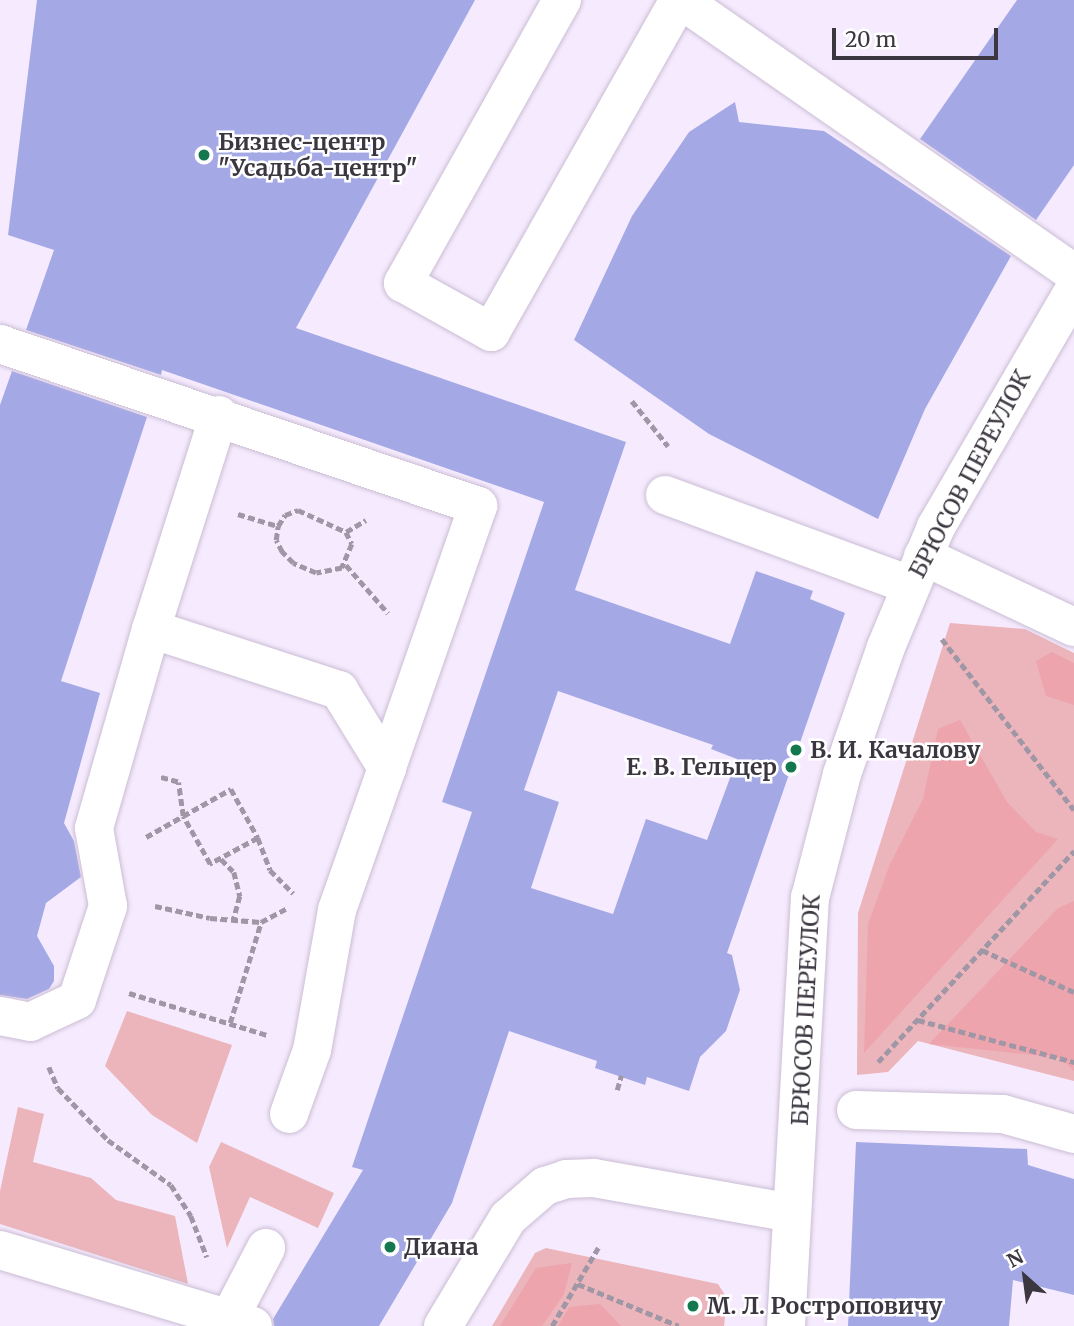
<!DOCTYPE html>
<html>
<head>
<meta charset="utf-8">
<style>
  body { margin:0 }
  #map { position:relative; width:1074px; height:1326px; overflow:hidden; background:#f6ebfe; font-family:Merriweather,serif }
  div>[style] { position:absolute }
  .green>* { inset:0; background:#ebb5bb }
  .forest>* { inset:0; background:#eda4ad }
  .building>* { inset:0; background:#a4a9e6 }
  .path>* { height:4.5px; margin-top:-2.25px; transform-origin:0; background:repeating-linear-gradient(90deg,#9f97a5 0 7px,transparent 0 10.5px) }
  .roads { filter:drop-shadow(0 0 2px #cabdd4) drop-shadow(0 0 2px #cabdd4) }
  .minor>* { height:38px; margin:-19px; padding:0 19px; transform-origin:19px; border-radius:19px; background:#fff }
  .dots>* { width:19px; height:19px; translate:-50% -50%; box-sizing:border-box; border:4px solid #fff; border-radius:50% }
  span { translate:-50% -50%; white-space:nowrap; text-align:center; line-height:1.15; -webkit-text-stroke:5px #fff; paint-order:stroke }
  .poi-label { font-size:23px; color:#3b363f; font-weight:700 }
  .left { translate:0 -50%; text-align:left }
  .right { translate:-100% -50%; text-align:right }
  .street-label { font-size:23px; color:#3b363f }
  .north { position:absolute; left:990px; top:1242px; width:70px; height:70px; -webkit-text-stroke:5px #fff; paint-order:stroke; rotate:332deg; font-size:19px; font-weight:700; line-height:28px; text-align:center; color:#3b363f }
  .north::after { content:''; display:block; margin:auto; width:24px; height:32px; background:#3b363f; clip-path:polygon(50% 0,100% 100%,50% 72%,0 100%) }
  .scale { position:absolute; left:832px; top:28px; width:166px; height:32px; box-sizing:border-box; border:4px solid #3b363f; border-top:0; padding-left:9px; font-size:21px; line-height:24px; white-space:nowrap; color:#3b363f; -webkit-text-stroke:5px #fff; paint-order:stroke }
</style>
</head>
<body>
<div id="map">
  <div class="green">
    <div style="clip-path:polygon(950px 623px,1025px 629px,1074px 653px,1074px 1081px,918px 1041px,888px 1072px,857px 1075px,858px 913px)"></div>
    <div style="clip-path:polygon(127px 1011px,232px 1045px,197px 1143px,152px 1115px,105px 1066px)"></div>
    <div style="clip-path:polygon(18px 1107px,44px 1114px,33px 1162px,91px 1178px,116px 1200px,175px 1216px,188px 1284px,0 1224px,0 1191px)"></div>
    <div style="clip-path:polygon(221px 1142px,334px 1193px,318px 1228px,250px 1197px,227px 1248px,209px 1167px)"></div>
    <div style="clip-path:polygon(546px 1248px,718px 1284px,727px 1298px,724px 1326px,492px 1326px,535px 1253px)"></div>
  </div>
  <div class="forest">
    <div style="clip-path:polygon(1052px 652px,1074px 663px,1074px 705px,1046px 696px,1036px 661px)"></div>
    <div style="clip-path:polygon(960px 720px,1007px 802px,1036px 832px,1058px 839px,864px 1053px,868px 924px,890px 864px,923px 799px,938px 729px)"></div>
    <div style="clip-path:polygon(1074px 901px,1074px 1071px,1061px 1058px,929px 1044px,1058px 908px)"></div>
    <div style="clip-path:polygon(572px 1263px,564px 1294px,542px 1326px,500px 1326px,536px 1268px)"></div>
    <div style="clip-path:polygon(600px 1304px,621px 1326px,558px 1326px,569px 1307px)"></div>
  </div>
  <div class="building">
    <div style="clip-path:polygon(evenodd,37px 0,475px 0,296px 328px,626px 442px,575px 590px,730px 644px,756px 571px,813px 591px,810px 599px,845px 613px,727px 953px,732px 955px,740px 990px,726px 1031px,700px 1057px,689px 1091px,647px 1077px,645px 1085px,595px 1068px,597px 1061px,509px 1031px,452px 1203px,379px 1326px,274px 1326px,273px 1319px,363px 1170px,352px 1167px,472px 812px,442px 802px,544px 502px,162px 370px,161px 375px,26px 330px,54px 250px,8px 235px,37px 0,558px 691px,713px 745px,711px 749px,737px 759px,707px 840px,646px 819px,613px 914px,531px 888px,559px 802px,524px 790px,558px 691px)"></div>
    <div style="clip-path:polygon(1017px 0,1074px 0,1074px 165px,1036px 220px,920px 139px)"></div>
    <div style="clip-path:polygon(735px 102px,739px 122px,824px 131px,1011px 256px,925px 409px,878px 519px,709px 434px,574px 340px,632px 216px,689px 132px)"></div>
    <div style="clip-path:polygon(12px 371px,147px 417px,61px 681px,100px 693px,64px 823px,74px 841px,81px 877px,46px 903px,37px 936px,54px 966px,54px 981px,49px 989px,27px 999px,0 995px,0 405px)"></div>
    <div style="clip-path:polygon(856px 1142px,1027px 1149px,1028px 1165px,1074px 1179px,1074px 1295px,1013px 1280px,1009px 1326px,848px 1326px)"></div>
  </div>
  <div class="path">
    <div style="left:632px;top:401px;width:58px;rotate:51.3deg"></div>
    <div style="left:298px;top:510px;width:53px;rotate:24.6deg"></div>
    <div style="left:346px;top:532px;width:13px;rotate:63deg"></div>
    <div style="left:352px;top:544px;width:26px;rotate:113deg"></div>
    <div style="left:342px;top:568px;width:26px;rotate:169deg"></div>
    <div style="left:316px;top:573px;width:25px;rotate:-157deg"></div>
    <div style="left:293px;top:563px;width:16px;rotate:-135deg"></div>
    <div style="left:282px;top:552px;width:13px;rotate:-117deg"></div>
    <div style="left:276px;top:540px;width:14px;rotate:-82deg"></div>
    <div style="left:278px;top:526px;width:13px;rotate:-58deg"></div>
    <div style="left:285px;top:515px;width:14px;rotate:-21deg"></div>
    <div style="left:238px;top:514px;width:42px;rotate:16.7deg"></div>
    <div style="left:346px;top:532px;width:23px;rotate:-31deg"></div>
    <div style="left:346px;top:565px;width:64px;rotate:48.8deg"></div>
    <div style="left:942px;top:639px;width:216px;rotate:52.3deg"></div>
    <div style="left:231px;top:789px;width:56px;rotate:61.1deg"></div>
    <div style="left:258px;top:838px;width:55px;rotate:151.6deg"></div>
    <div style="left:210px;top:864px;width:55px;rotate:-119.4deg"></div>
    <div style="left:183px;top:816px;width:55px;rotate:-29.4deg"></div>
    <div style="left:146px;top:837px;width:43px;rotate:-29.6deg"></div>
    <div style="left:183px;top:816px;width:34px;rotate:-98deg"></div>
    <div style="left:178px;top:782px;width:20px;rotate:-165deg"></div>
    <div style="left:258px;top:838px;width:34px;rotate:69deg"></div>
    <div style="left:270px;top:870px;width:33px;rotate:45deg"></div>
    <div style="left:221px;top:859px;width:18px;rotate:45deg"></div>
    <div style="left:234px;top:872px;width:25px;rotate:76deg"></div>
    <div style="left:240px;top:896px;width:24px;rotate:105deg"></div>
    <div style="left:155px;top:906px;width:56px;rotate:12.3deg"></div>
    <div style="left:210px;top:918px;width:51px;rotate:4.5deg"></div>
    <div style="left:982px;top:950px;width:101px;rotate:24.5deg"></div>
    <div style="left:129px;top:993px;width:144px;rotate:16.9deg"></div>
    <div style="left:918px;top:1020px;width:162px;rotate:15.1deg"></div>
    <div style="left:230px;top:1023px;width:106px;rotate:-72.9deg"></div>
    <div style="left:261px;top:922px;width:30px;rotate:-28deg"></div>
    <div style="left:878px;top:1062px;width:288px;rotate:-47.1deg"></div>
    <div style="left:49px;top:1067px;width:23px;rotate:67deg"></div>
    <div style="left:58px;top:1088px;width:72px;rotate:46.1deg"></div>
    <div style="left:108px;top:1140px;width:77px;rotate:35.5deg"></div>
    <div style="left:171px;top:1185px;width:37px;rotate:57deg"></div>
    <div style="left:191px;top:1216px;width:44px;rotate:68.7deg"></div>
    <div style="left:617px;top:1090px;width:15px;rotate:-74deg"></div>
    <div style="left:578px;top:1284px;width:109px;rotate:22.6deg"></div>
    <div style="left:552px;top:1326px;width:91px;rotate:-59.5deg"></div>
  </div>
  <div class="roads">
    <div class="minor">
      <div style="left:562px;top:0;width:325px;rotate:119.3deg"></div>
      <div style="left:403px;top:283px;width:101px;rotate:29.1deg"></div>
      <div style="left:491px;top:332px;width:382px;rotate:-60.5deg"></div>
      <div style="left:681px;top:0;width:479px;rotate:34.8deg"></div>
      <div style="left:0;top:344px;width:505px;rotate:18.72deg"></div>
      <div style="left:478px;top:506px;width:277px;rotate:109.2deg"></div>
      <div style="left:219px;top:415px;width:225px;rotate:107.6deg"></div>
      <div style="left:151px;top:629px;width:198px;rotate:18deg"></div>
      <div style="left:339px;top:690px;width:92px;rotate:58.4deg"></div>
      <div style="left:387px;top:768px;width:151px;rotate:109.4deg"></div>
      <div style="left:337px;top:910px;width:142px;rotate:100.1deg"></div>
      <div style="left:312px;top:1050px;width:68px;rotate:109.8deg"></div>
      <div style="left:665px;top:495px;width:261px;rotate:20.2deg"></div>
      <div style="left:923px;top:556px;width:167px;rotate:25.2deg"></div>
      <div style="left:0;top:1016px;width:31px;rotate:11deg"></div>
      <div style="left:30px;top:1022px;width:52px;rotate:-25.1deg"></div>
      <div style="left:77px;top:1000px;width:99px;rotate:-71.7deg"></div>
      <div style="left:108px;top:906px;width:79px;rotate:-100.2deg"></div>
      <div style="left:94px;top:828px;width:207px;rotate:-74deg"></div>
      <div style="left:856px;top:1110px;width:147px;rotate:1.6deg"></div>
      <div style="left:1003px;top:1114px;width:74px;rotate:15.7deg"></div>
      <div style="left:0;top:1250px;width:264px;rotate:16.7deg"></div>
      <div style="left:230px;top:1317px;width:78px;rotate:-62.4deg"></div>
      <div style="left:443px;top:1326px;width:126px;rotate:-59deg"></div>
      <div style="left:508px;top:1218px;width:49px;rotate:-40.9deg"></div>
      <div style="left:545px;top:1186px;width:22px;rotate:-18deg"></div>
      <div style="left:566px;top:1179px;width:28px;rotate:-2deg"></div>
      <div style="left:594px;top:1178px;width:201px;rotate:10deg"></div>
      <div style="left:786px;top:1326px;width:429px;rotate:-86.8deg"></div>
      <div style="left:810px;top:898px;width:128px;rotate:-75.5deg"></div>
      <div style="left:842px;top:774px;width:134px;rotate:-70.9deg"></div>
      <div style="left:886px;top:647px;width:130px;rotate:-67.4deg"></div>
      <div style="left:936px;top:527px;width:274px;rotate:-59.8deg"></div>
    </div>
  </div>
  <div class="dots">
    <div style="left:204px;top:155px;background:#15774e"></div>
    <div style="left:796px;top:750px;background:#15774e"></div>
    <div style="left:791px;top:767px;background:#15774e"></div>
    <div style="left:390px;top:1247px;background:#15774e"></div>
    <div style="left:693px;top:1306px;background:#15774e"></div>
  </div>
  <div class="poi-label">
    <span class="left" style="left:218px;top:155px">Бизнес-центр<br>"Усадьба-центр"</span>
    <span class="left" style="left:810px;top:750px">В. И. Качалову</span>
    <span class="right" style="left:777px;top:767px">Е. В. Гельцер</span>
    <span class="left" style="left:404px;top:1247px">Диана</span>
    <span class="left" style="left:707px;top:1306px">М. Л. Ростроповичу</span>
  </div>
  <div class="street-label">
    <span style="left:970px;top:474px;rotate:-62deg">БРЮСОВ ПЕРЕУЛОК</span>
    <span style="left:806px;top:1010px;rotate:-87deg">БРЮСОВ ПЕРЕУЛОК</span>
  </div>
  <div class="north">N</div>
  <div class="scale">20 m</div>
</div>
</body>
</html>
